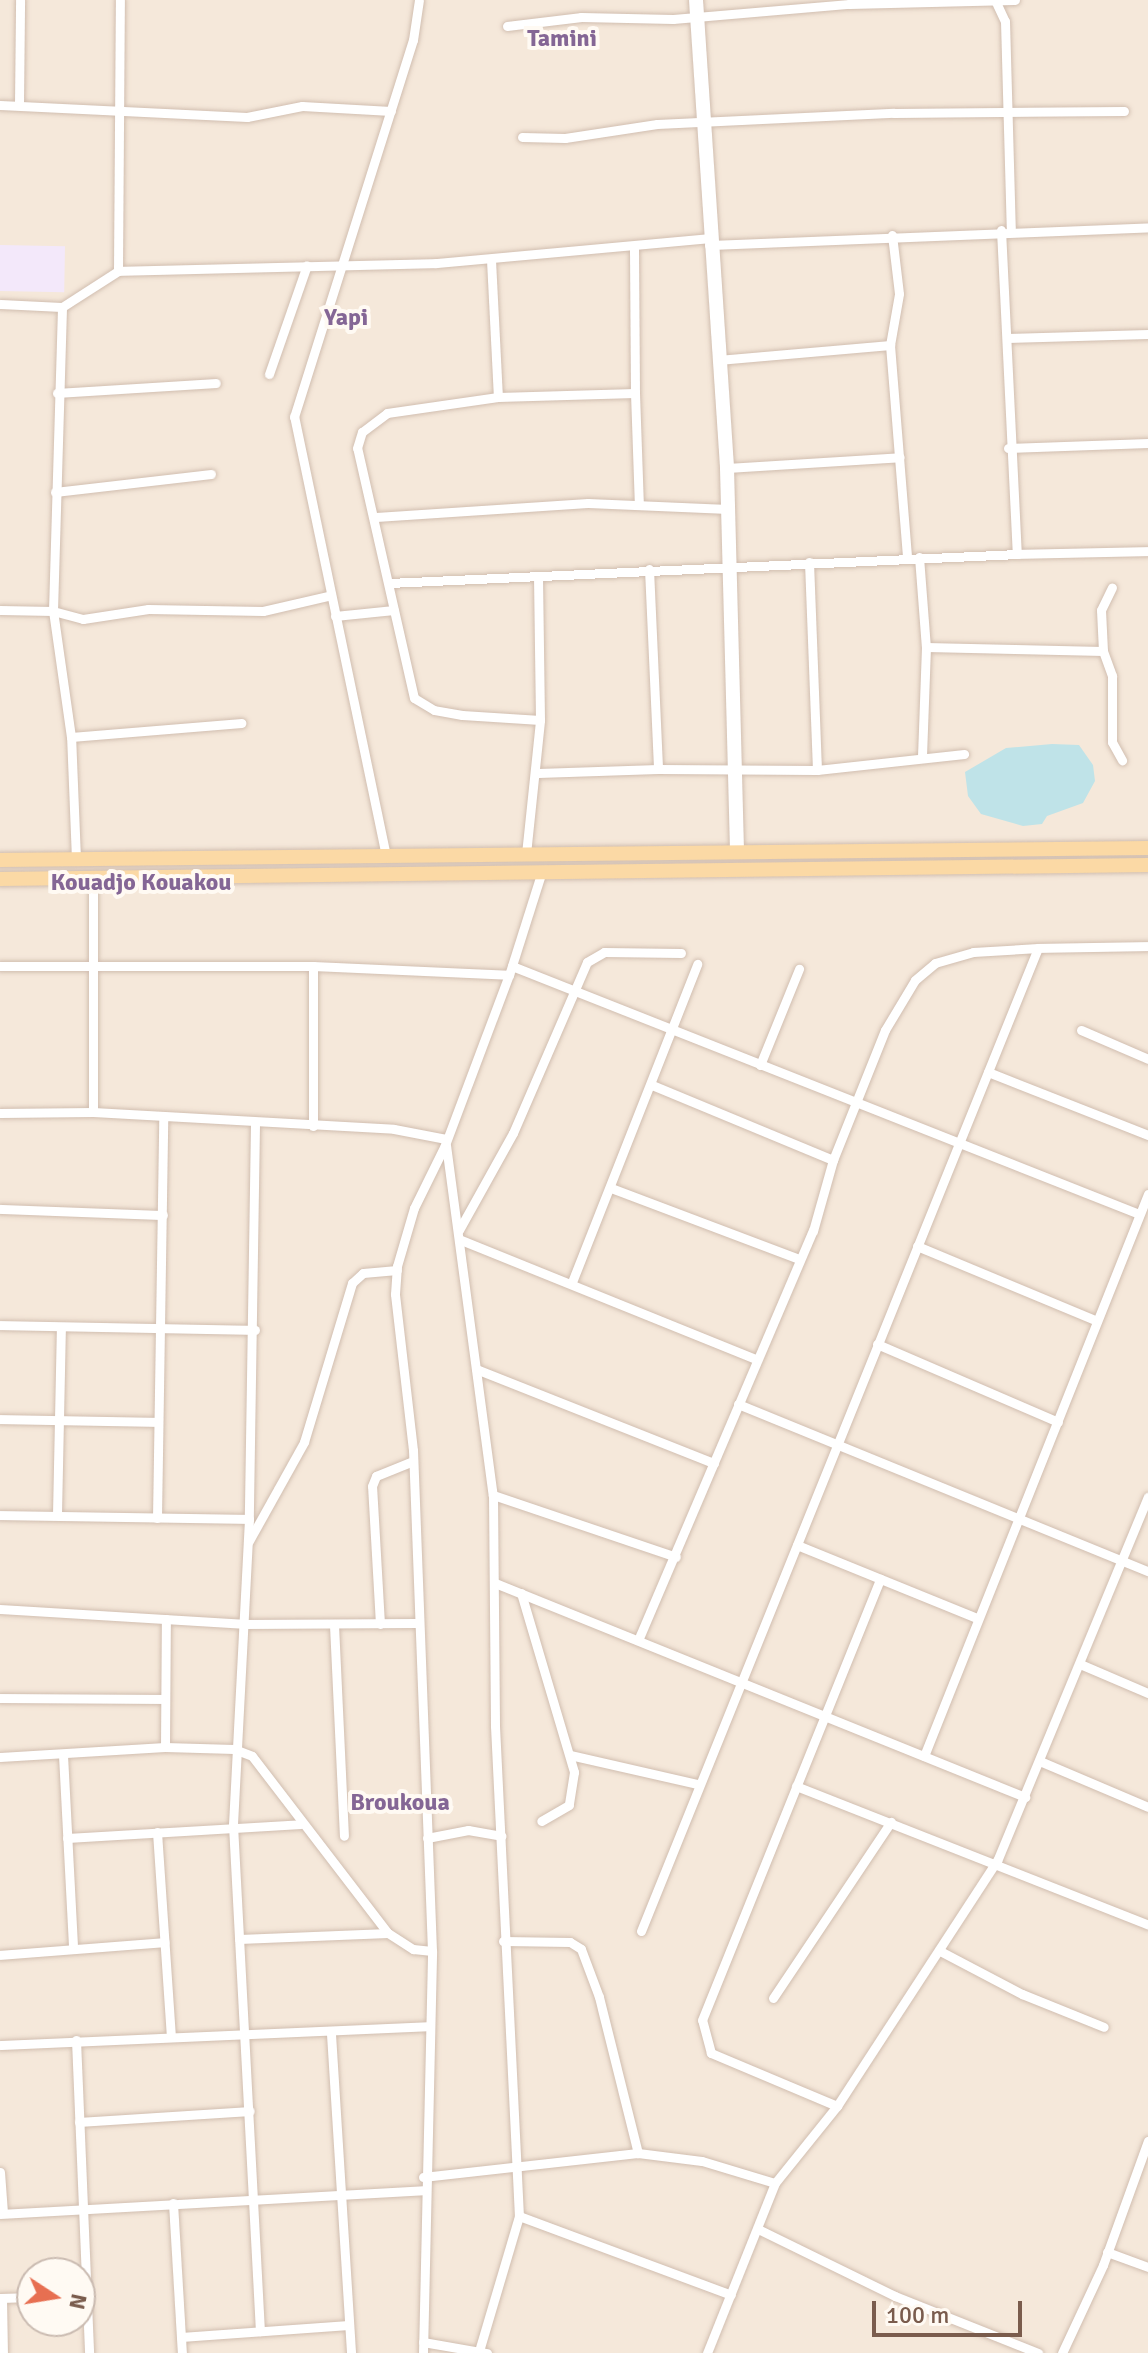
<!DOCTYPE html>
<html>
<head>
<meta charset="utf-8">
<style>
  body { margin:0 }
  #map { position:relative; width:1148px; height:2353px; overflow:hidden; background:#fdf6ec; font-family:Signika,sans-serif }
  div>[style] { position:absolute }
  .residential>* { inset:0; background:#f5e8da }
  .education>* { inset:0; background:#f3e8fa; transform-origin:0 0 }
  .water>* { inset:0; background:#bfe3e8 }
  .roads { filter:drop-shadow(0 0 2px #d1beb0) drop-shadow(0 0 2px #d1beb0) }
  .street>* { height:9px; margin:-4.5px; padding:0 4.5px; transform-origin:4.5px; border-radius:4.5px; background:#fff }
  .secondary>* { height:14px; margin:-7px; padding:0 7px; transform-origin:7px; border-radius:7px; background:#fff }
  .primary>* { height:14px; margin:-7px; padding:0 7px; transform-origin:7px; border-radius:7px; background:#fbd9a5 }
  span { translate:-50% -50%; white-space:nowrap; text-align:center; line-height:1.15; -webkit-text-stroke:8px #fffaf3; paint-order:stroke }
  .neighbourhood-label { font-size:24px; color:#846695; font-weight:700 }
  .north { position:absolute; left:16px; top:2257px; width:80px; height:80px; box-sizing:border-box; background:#fffaf3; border:2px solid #cabbb1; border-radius:50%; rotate:102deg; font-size:22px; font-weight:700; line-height:32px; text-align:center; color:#7a5c4d }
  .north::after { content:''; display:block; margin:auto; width:28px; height:36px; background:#e76f51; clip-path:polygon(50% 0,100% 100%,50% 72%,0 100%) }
  .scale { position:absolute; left:872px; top:2301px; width:150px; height:36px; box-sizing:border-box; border:4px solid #7a5c4d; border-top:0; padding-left:10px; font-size:24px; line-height:28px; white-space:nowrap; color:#7a5c4d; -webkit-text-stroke:6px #fffaf3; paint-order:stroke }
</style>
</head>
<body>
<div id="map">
  <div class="residential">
    <div style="clip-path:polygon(evenodd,0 0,1148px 0,1148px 2353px,0 2353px,0 0,32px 2273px,80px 2273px,80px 2321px,32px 2321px,32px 2273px)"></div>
  </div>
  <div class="education">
    <div style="left:0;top:245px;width:65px;height:46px;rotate:1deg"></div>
  </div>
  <div class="water">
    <div style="clip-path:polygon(1052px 744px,1079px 745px,1093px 765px,1095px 781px,1083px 803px,1047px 816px,1042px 824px,1023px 826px,981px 814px,968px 796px,965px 772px,1006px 748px)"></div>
  </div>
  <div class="roads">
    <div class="street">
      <div style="left:995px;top:0;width:23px;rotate:65deg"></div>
      <div style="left:1005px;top:21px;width:209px;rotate:88.4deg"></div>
      <div style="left:507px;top:26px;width:75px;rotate:-6.9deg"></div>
      <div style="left:581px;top:17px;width:92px;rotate:1.2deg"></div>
      <div style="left:673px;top:19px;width:177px;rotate:-4.9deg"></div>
      <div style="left:849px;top:4px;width:166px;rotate:-1.4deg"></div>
      <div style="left:19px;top:104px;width:104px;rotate:-89.4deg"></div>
      <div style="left:0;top:105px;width:247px;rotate:2.8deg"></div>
      <div style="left:247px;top:117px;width:56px;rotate:-11.3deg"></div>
      <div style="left:302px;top:106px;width:89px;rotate:3.2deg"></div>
      <div style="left:522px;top:137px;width:43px;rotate:1.3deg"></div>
      <div style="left:565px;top:138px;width:93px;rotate:-8.7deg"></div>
      <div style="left:657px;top:124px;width:237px;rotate:-2.7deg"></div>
      <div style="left:894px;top:113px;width:230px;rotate:-0.5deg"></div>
      <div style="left:1001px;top:230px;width:324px;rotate:87.2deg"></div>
      <div style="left:1017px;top:554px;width:131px;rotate:-1.3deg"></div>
      <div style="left:892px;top:235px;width:59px;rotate:83.2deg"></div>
      <div style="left:899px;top:294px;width:52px;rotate:100deg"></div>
      <div style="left:890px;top:345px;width:212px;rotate:85.4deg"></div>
      <div style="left:709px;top:245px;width:439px;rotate:-2.3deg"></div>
      <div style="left:491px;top:260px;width:137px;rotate:87.1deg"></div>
      <div style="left:118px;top:271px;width:271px;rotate:-89.6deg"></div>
      <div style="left:0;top:304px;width:62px;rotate:2.8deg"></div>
      <div style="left:1007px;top:338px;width:141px;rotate:-1.6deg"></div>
      <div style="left:718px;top:360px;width:173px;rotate:-5deg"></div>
      <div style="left:269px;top:374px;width:115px;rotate:-70.8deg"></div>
      <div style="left:57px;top:393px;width:159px;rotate:-3.6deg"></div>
      <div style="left:635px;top:393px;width:112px;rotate:88deg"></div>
      <div style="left:1008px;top:448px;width:140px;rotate:-2deg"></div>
      <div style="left:727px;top:468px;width:173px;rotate:-3.6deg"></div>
      <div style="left:55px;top:492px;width:157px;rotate:-6.6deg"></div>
      <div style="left:376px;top:517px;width:212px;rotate:-3.8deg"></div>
      <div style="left:588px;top:503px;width:140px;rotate:2.5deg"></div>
      <div style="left:919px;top:557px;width:90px;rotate:85.6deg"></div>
      <div style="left:926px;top:647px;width:109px;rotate:92.1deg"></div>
      <div style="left:809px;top:562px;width:208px;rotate:87.8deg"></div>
      <div style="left:649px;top:569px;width:200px;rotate:87.4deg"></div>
      <div style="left:658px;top:769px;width:159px;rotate:0.4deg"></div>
      <div style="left:817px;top:770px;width:148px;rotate:-6.2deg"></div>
      <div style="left:538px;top:576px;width:144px;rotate:89.2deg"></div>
      <div style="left:389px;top:583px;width:629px;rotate:-2.64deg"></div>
      <div style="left:0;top:610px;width:53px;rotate:1.1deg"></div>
      <div style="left:53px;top:611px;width:31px;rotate:15deg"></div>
      <div style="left:83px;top:619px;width:66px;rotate:-8.7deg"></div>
      <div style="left:148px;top:609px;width:115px;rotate:1deg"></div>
      <div style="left:263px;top:611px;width:67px;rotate:-13deg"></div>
      <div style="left:335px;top:616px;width:59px;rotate:-5.8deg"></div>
      <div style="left:926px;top:647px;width:177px;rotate:1.3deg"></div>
      <div style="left:1103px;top:651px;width:27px;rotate:70deg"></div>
      <div style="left:1112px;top:676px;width:66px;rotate:90deg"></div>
      <div style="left:1112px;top:742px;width:21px;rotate:61deg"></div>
      <div style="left:1103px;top:651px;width:41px;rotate:-92.8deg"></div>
      <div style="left:1101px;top:610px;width:25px;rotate:-64deg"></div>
      <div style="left:71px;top:737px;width:171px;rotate:-4.7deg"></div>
      <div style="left:538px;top:773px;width:120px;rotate:-1.9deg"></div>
      <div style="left:526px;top:854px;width:135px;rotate:-84deg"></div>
      <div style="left:540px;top:720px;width:78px;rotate:-176.3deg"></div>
      <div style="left:462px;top:715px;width:28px;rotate:-170deg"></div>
      <div style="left:434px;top:710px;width:23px;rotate:-149deg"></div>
      <div style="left:414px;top:698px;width:256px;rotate:-102.8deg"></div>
      <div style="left:357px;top:448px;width:17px;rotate:-73deg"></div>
      <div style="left:362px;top:432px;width:31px;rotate:-37deg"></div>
      <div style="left:387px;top:413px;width:112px;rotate:-8.2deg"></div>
      <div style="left:498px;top:397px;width:137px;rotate:-1.7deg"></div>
      <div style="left:635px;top:393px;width:147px;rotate:-90.4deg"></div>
      <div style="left:386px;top:856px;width:449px;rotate:-101.8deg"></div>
      <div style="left:294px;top:417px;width:395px;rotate:-72.5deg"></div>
      <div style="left:413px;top:40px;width:40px;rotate:-81.5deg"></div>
      <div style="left:76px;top:859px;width:122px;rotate:-92.3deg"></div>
      <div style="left:71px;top:737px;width:127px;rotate:-98.1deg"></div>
      <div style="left:53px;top:611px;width:304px;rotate:-88.3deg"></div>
      <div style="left:62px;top:307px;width:67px;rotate:-32.7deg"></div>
      <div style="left:118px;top:271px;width:318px;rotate:-1.4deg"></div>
      <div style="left:436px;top:263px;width:274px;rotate:-5.2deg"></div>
      <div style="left:93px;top:878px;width:234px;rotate:90deg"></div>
      <div style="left:0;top:966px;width:313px"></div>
      <div style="left:313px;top:966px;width:196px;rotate:2.6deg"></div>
      <div style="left:512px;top:966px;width:674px;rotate:21.58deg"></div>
      <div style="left:1081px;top:1030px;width:73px;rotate:23.4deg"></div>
      <div style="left:760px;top:1065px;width:104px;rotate:-67.9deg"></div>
      <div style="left:988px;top:1072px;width:172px;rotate:21.5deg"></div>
      <div style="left:0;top:1113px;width:93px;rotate:-0.6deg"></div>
      <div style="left:93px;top:1112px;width:301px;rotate:3.2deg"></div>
      <div style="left:394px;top:1129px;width:53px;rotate:10.9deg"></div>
      <div style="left:255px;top:1124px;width:395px;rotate:90.9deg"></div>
      <div style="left:249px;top:1519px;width:306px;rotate:93deg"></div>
      <div style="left:233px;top:1825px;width:507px;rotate:86.95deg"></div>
      <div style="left:313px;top:1126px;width:160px;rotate:-90deg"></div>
      <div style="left:446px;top:1145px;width:353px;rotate:82.4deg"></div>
      <div style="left:493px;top:1495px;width:231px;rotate:89.5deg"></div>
      <div style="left:495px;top:1726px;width:491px;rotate:87.2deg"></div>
      <div style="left:519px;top:2216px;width:138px;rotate:106.5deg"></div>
      <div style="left:833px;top:1160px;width:140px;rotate:-68.2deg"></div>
      <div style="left:885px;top:1030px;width:58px;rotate:-59deg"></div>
      <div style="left:915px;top:980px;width:26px;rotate:-40deg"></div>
      <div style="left:935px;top:963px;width:40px;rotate:-16deg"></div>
      <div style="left:973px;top:952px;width:65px;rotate:-3.5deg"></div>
      <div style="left:611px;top:1188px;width:201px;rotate:20.7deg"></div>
      <div style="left:0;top:1209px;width:163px;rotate:2.1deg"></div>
      <div style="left:459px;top:1230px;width:111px;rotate:-60.9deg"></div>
      <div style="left:513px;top:1133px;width:186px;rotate:-66.6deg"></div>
      <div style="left:587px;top:962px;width:20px;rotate:-30deg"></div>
      <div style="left:604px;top:952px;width:77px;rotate:0.7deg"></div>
      <div style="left:461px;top:1240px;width:318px;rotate:22deg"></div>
      <div style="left:917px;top:1246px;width:195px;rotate:22.6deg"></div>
      <div style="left:572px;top:1282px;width:342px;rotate:-68.5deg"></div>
      <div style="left:0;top:1325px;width:255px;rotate:1.1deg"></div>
      <div style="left:877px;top:1344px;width:197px;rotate:23.3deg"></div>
      <div style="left:476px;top:1369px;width:256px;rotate:21.6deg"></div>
      <div style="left:738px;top:1404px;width:443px;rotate:22.2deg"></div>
      <div style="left:0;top:1419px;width:158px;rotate:1.1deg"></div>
      <div style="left:493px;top:1495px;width:193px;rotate:18.7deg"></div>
      <div style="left:57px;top:1514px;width:185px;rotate:-88.8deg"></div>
      <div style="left:0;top:1515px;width:249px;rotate:0.9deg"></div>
      <div style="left:157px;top:1518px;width:402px;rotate:-89.1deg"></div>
      <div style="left:249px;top:1541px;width:113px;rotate:-60.9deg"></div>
      <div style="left:304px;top:1442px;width:166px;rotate:-73.2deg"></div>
      <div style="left:352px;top:1283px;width:15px;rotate:-42deg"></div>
      <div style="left:363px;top:1273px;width:34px;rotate:-5deg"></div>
      <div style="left:797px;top:1545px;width:194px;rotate:22.1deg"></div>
      <div style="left:495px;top:1583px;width:572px;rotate:21.99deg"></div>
      <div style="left:521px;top:1593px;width:187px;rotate:73.5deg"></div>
      <div style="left:574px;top:1772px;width:33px;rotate:99deg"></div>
      <div style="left:569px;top:1805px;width:32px;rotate:150deg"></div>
      <div style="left:0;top:1609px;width:243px;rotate:3.5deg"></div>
      <div style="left:243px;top:1624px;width:173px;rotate:-0.3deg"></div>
      <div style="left:380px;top:1624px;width:138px;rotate:-93.3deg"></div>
      <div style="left:372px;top:1486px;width:11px;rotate:-68deg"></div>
      <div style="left:376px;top:1476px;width:40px;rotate:-22deg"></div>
      <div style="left:334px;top:1625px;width:211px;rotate:87.3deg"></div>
      <div style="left:639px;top:1638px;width:443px;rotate:-66.9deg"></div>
      <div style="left:813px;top:1231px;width:74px;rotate:-74.3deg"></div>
      <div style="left:833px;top:1160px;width:196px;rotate:-157.5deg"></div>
      <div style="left:1080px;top:1664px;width:74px;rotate:23.1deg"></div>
      <div style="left:0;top:1698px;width:165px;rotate:0.3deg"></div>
      <div style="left:165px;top:1747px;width:128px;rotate:-89.6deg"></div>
      <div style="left:63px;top:1755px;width:194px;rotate:87deg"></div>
      <div style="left:570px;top:1755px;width:131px;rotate:12.8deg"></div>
      <div style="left:924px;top:1756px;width:605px;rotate:-68.27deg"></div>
      <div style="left:0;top:1757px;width:165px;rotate:-3.5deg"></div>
      <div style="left:165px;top:1747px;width:69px;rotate:1.7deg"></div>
      <div style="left:234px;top:1749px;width:19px;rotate:21deg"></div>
      <div style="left:252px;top:1756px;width:223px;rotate:52.5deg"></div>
      <div style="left:388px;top:1933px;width:30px;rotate:33deg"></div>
      <div style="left:413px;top:1949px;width:19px;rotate:6deg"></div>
      <div style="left:1042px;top:1762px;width:115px;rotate:23deg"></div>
      <div style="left:796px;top:1786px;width:378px;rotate:21.5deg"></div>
      <div style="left:157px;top:1832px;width:203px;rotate:86.1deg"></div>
      <div style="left:67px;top:1838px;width:234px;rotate:-3.4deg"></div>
      <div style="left:427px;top:1838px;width:42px;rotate:-11deg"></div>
      <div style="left:468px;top:1830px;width:34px;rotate:10deg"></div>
      <div style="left:641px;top:1931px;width:1060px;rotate:-68.01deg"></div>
      <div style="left:1038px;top:948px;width:110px;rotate:-1deg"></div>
      <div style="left:239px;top:1939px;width:149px;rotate:-2.3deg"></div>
      <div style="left:503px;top:1941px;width:67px;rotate:0.9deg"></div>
      <div style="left:570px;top:1942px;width:13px;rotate:32deg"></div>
      <div style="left:581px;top:1949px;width:51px;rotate:69.4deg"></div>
      <div style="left:599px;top:1997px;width:161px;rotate:76deg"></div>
      <div style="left:940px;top:1951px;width:93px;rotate:27.7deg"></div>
      <div style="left:1022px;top:1994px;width:88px;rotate:21.9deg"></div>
      <div style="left:0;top:1955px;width:165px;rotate:-4.5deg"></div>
      <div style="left:773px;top:1998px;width:212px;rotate:-56.2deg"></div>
      <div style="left:331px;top:2034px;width:320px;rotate:86.4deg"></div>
      <div style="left:76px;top:2040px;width:313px;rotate:87.6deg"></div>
      <div style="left:0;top:2045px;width:429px;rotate:-2.5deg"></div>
      <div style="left:837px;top:2106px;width:137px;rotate:-157.2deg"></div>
      <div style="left:711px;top:2053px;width:34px;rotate:-105deg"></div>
      <div style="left:702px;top:2020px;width:476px;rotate:-68deg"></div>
      <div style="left:79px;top:2122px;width:171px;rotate:-3.7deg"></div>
      <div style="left:0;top:2172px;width:41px;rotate:85.8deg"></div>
      <div style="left:423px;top:2177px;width:216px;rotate:-6.4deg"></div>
      <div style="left:638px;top:2153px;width:64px;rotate:7.1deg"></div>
      <div style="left:702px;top:2161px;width:76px;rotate:16.8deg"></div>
      <div style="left:173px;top:2203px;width:150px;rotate:86.6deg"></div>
      <div style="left:0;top:2214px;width:424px;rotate:-3.2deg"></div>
      <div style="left:519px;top:2216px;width:226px;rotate:20.4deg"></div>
      <div style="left:758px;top:2229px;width:153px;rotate:26.1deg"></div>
      <div style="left:895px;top:2296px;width:154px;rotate:21.7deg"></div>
      <div style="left:1107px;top:2252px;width:44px;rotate:20.1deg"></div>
      <div style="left:0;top:2298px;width:32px;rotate:-2deg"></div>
      <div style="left:2px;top:2298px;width:55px;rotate:89deg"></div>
      <div style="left:181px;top:2337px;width:168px;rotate:-4.1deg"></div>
      <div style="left:423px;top:2342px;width:65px;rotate:9.8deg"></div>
      <div style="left:423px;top:2353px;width:402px;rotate:-88.7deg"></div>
      <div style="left:432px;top:1951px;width:501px;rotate:-92.17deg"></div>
      <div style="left:413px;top:1450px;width:157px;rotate:-96.6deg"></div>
      <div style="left:395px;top:1294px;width:28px;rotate:-86deg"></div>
      <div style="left:397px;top:1266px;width:60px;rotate:-73.7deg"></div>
      <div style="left:414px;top:1208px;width:70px;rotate:-63.8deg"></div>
      <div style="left:445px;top:1145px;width:182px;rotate:-69.4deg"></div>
      <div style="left:509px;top:975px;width:106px;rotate:-72.4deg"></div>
      <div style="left:707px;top:2353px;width:183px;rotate:-68.2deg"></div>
      <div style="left:775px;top:2183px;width:99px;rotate:-51.2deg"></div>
      <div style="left:837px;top:2106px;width:293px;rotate:-56.9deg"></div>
      <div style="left:997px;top:1861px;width:394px;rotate:-67.5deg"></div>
      <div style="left:1062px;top:2353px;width:97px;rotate:-65deg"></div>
      <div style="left:1103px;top:2265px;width:132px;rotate:-70.1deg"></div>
    </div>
    <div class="secondary">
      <div style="left:696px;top:0;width:469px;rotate:86.2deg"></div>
      <div style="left:727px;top:468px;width:384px;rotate:88.5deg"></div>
    </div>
    <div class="primary">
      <div style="left:0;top:860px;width:1148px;rotate:-0.6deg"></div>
      <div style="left:0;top:879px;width:1148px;rotate:-0.7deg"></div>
    </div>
  </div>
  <div class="neighbourhood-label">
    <span style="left:562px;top:39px">Tamini</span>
    <span style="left:346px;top:318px">Yapi</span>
    <span style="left:141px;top:883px">Kouadjo Kouakou</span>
    <span style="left:400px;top:1803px">Broukoua</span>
  </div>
  <div class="north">N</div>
  <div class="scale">100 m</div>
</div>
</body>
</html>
